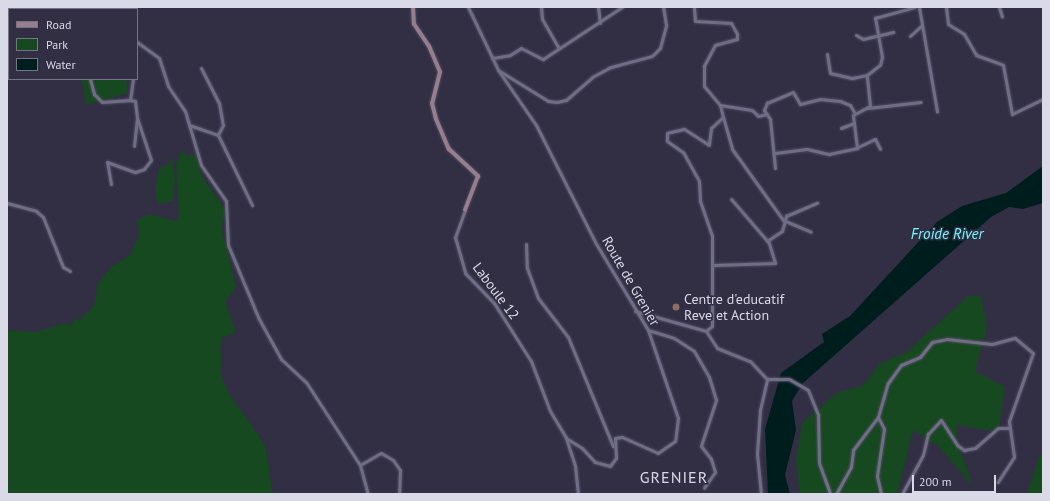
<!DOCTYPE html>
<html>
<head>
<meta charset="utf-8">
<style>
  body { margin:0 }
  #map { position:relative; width:1050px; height:501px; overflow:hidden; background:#322f45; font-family:"PT Sans",sans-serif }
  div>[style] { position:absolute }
  .green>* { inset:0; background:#16491f }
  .water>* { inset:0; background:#001d1d }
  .roads { filter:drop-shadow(0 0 1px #504d60) drop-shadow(0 0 1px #504d60) }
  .street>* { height:3px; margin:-1.5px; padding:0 1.5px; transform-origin:1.5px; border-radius:1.5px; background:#706e87 }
  .secondary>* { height:4px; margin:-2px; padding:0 2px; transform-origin:2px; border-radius:2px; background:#977e8d }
  .dots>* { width:11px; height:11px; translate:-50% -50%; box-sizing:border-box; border:2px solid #322f45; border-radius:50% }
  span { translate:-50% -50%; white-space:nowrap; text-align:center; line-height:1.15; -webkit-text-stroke:3px #322f45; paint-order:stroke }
  .street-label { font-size:14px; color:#dad9e7 }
  .poi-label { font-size:14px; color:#dad9e7 }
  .left { translate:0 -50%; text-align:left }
  .water-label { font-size:15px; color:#71f9fb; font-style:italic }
  .quarter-label { font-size:16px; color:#dad9e7; letter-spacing:1px }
  .frame { position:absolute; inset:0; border:8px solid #dad9e7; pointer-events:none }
  .legend { position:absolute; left:8px; top:8px; width:130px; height:72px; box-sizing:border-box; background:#322f45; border:1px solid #757386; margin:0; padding:5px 7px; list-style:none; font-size:12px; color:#dad9e7 }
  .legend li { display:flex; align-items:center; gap:8px; height:20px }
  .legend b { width:20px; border:1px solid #757386 }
  .scale { position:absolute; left:912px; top:475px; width:84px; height:18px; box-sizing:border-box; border:2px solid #dad9e7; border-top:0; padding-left:5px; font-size:12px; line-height:14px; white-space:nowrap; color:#dad9e7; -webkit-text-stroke:3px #322f45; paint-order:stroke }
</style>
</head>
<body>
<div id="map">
  <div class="green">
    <div style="clip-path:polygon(82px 79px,127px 79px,128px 93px,86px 105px)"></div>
    <div style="clip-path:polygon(182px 150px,187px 156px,195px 154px,202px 177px,225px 208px,222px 229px,236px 287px,225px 302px,236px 332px,221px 338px,221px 374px,228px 392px,265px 445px,273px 494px,7px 494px,7px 330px,35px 332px,65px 323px,71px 326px,74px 320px,82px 318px,94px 305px,98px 284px,110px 268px,130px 255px,139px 235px,137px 220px,150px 214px,176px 221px,179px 217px,176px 165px)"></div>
    <div style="clip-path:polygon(171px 154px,175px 177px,173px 201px,157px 204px,155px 187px,159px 169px,170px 162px)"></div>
    <div style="clip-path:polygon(981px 295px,987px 328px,975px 371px,1005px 387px,998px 432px,956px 425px,959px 447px,973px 486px,938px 446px,913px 430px,897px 494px,800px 494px,796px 460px,802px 423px,837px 393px,864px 385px,879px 364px,907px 352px,967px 297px)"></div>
    <div style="clip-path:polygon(1043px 455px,1043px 494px,1027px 494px,1039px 456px)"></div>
  </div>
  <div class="water">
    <div style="clip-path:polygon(1043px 166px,1043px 203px,1023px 209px,1009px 207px,991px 217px,803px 383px,792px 401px,796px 430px,785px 475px,790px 494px,768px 494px,765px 429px,781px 373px,824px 342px,822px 334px,850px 316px,937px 222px,962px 206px,1006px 193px)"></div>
  </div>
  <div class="roads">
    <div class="street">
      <div style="left:64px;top:7px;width:2px;rotate:90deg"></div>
      <div style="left:132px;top:7px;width:2px;rotate:90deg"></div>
      <div style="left:468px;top:7px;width:70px;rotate:64.5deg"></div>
      <div style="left:498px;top:70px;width:59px;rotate:31.8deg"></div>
      <div style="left:548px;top:101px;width:9px;rotate:6deg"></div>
      <div style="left:557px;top:102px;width:9px;rotate:-13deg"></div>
      <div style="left:566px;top:100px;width:35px;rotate:-41deg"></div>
      <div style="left:592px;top:77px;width:21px;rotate:-28deg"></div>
      <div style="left:611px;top:67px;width:42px;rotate:-15deg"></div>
      <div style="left:652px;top:56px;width:11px;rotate:-45deg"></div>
      <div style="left:660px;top:48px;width:24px;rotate:-75deg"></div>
      <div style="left:666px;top:25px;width:18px;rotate:-99deg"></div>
      <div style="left:541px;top:7px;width:12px;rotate:85deg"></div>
      <div style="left:542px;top:19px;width:34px;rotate:60deg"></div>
      <div style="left:598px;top:7px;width:16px;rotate:83deg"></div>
      <div style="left:694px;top:7px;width:14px;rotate:86deg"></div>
      <div style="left:695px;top:21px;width:36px;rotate:3deg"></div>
      <div style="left:731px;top:23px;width:13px;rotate:61deg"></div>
      <div style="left:737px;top:34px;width:5px;rotate:90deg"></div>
      <div style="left:737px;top:39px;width:23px;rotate:165deg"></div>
      <div style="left:715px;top:45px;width:24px;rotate:118deg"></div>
      <div style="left:704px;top:66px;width:20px;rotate:90deg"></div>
      <div style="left:704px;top:86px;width:25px;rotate:50deg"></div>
      <div style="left:720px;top:105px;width:12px;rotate:76deg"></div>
      <div style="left:723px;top:117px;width:16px;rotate:137deg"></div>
      <div style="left:711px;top:128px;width:17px;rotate:97deg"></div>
      <div style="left:709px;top:145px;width:30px;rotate:-147deg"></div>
      <div style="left:684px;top:129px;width:17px;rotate:167deg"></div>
      <div style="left:667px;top:133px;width:8px;rotate:90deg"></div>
      <div style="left:667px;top:141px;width:19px;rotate:35deg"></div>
      <div style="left:683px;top:152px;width:33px;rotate:61deg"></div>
      <div style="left:699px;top:181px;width:20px;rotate:87deg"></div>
      <div style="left:700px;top:201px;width:36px;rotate:71deg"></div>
      <div style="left:712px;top:235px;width:91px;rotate:90deg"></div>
      <div style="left:712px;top:326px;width:8px;rotate:140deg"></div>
      <div style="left:919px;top:7px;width:106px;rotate:80.2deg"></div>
      <div style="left:946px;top:7px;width:17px;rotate:83deg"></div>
      <div style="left:948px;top:24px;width:19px;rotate:32deg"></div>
      <div style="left:964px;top:34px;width:24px;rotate:60deg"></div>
      <div style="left:976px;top:55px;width:29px;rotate:20deg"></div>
      <div style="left:1003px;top:65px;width:50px;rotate:79.6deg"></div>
      <div style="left:1012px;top:114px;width:34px;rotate:-26deg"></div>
      <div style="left:999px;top:7px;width:10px;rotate:73deg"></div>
      <div style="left:856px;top:35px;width:8px;rotate:30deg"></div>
      <div style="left:863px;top:39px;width:31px;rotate:-13deg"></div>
      <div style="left:910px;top:36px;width:15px;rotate:-42deg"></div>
      <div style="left:137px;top:42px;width:27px;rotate:36deg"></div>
      <div style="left:159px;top:58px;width:29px;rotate:72deg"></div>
      <div style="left:168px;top:86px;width:30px;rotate:56deg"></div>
      <div style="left:185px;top:111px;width:56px;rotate:73.5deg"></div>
      <div style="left:201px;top:165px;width:44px;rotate:55.2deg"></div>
      <div style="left:226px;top:201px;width:44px;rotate:87.4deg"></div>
      <div style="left:228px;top:245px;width:80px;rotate:67.3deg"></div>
      <div style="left:259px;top:319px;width:46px;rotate:61.2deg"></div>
      <div style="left:281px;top:359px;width:34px;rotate:43deg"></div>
      <div style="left:306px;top:382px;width:99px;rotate:57deg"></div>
      <div style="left:360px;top:465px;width:30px;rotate:75deg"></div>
      <div style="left:827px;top:54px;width:19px;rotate:81deg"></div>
      <div style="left:830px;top:73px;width:23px;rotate:13deg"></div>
      <div style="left:852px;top:78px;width:15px;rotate:-11deg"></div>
      <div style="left:492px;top:58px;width:18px;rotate:-9deg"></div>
      <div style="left:510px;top:55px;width:13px;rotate:-32deg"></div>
      <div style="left:521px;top:48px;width:25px;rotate:27deg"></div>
      <div style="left:543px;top:59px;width:95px;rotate:-33.4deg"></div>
      <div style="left:201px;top:68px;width:39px;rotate:63deg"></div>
      <div style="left:219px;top:103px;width:22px;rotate:80deg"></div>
      <div style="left:223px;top:125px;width:11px;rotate:117deg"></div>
      <div style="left:498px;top:70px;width:67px;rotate:55.4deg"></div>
      <div style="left:536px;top:125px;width:131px;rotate:63.2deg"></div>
      <div style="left:595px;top:242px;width:103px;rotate:58.9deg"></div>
      <div style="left:648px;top:330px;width:93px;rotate:71.2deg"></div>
      <div style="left:678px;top:418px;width:23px;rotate:97deg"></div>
      <div style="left:675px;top:441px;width:21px;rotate:145deg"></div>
      <div style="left:658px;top:453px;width:39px;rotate:-156deg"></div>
      <div style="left:622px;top:437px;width:7px;rotate:172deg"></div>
      <div style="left:615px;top:438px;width:20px;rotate:87deg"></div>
      <div style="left:616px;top:458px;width:10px;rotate:127deg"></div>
      <div style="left:610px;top:466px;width:16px;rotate:-165deg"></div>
      <div style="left:595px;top:462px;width:19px;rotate:-133deg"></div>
      <div style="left:582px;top:448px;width:19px;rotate:-148deg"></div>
      <div style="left:90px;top:79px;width:16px;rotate:75deg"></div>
      <div style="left:94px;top:94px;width:11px;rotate:45deg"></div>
      <div style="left:102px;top:102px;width:28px;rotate:-4deg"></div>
      <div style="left:133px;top:79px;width:21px;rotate:98deg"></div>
      <div style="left:130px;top:100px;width:5px;rotate:11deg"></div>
      <div style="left:135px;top:101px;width:17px;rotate:83deg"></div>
      <div style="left:137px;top:118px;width:28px;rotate:96deg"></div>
      <div style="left:720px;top:105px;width:32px;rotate:9deg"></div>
      <div style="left:752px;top:110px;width:8px;rotate:45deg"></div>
      <div style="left:758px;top:116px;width:9px;rotate:-13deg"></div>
      <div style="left:868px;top:108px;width:53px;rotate:-6.5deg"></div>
      <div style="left:723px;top:117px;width:33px;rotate:74deg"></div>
      <div style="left:732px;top:149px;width:87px;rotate:54.3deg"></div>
      <div style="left:783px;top:220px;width:30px;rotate:23deg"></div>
      <div style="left:189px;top:125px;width:31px;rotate:19deg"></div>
      <div style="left:218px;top:135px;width:78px;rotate:64.1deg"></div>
      <div style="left:841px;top:128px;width:14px;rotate:-21deg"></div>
      <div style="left:858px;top:147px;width:19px;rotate:-25deg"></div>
      <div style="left:875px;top:139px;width:11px;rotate:63deg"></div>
      <div style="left:775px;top:153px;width:32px;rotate:-7deg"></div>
      <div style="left:807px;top:149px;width:23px;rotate:13deg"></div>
      <div style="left:829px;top:154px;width:29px;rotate:-12deg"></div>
      <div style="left:857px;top:148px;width:33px;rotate:-97deg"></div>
      <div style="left:853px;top:115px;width:19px;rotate:-28deg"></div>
      <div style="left:870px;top:106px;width:31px;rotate:-96deg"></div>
      <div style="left:867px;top:75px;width:16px;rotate:-38deg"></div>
      <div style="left:880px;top:65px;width:8px;rotate:-76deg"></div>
      <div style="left:882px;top:57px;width:40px;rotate:-100deg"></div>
      <div style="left:875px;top:18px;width:41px;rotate:-15.4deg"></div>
      <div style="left:775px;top:168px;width:49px;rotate:-95.8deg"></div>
      <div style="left:770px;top:119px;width:11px;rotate:-124deg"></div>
      <div style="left:764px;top:110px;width:8px;rotate:-67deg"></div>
      <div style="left:767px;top:103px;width:28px;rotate:-23deg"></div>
      <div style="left:793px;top:92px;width:14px;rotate:60deg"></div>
      <div style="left:800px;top:104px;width:21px;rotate:-14deg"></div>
      <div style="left:820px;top:99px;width:20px;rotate:6deg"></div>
      <div style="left:840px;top:101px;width:11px;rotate:22deg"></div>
      <div style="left:850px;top:105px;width:8px;rotate:60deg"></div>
      <div style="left:111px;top:184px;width:22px;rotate:-100deg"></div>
      <div style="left:107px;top:162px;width:30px;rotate:20deg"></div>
      <div style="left:135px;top:172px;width:9px;rotate:-18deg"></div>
      <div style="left:144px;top:169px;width:11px;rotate:-52deg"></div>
      <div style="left:151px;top:160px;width:44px;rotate:-108.4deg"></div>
      <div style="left:7px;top:203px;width:30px;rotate:15deg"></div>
      <div style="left:36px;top:211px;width:9px;rotate:41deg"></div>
      <div style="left:43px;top:217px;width:54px;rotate:68.2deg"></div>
      <div style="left:63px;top:267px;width:8px;rotate:30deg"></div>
      <div style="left:465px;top:210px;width:29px;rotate:110deg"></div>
      <div style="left:455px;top:237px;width:37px;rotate:74deg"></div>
      <div style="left:465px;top:273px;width:42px;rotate:46deg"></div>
      <div style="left:494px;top:303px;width:69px;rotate:57.5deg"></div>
      <div style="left:531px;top:361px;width:53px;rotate:69.2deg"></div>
      <div style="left:550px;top:411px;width:31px;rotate:59deg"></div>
      <div style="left:566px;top:438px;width:29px;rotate:72deg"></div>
      <div style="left:575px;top:466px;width:28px;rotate:84deg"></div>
      <div style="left:767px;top:241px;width:18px;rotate:-34deg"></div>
      <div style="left:782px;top:231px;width:16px;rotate:-75deg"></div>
      <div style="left:786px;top:216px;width:34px;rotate:-23deg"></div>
      <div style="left:526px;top:244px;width:24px;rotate:88deg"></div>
      <div style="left:527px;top:268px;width:32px;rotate:70deg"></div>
      <div style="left:538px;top:298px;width:49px;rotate:52.4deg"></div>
      <div style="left:568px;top:337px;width:118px;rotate:67.6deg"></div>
      <div style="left:714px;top:265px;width:61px;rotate:-1.9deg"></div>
      <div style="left:775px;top:263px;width:21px;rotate:-107deg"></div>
      <div style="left:769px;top:243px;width:58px;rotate:-130.8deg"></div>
      <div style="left:635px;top:311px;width:74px;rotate:15.7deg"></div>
      <div style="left:706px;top:331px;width:20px;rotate:57deg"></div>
      <div style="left:717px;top:348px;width:35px;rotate:22deg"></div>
      <div style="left:750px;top:361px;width:25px;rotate:47deg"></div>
      <div style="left:767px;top:379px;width:22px"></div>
      <div style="left:789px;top:379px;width:22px;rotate:30deg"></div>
      <div style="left:808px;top:390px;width:27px;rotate:68deg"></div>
      <div style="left:818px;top:415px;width:48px;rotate:88.8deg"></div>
      <div style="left:819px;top:463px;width:33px;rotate:70deg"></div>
      <div style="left:648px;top:330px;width:27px;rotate:17deg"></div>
      <div style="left:674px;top:338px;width:24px;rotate:33deg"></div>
      <div style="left:694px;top:351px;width:30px;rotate:60deg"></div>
      <div style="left:709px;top:377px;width:24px;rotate:73deg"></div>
      <div style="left:716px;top:400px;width:48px;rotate:108.1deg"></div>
      <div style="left:701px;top:446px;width:16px;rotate:52deg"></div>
      <div style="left:711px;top:459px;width:14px;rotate:73deg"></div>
      <div style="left:715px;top:472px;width:19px;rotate:125deg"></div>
      <div style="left:878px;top:417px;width:13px;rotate:63deg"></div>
      <div style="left:884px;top:429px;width:48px;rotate:98.5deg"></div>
      <div style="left:877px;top:476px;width:18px;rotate:77deg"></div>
      <div style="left:360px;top:465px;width:24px;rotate:-30deg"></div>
      <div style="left:381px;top:453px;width:14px;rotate:30deg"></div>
      <div style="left:393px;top:460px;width:12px;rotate:55deg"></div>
      <div style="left:400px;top:470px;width:24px;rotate:92deg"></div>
      <div style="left:761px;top:494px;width:40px;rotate:-95.7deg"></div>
      <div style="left:757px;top:454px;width:44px;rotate:-86.1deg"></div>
      <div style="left:760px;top:410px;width:32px;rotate:-77deg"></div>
      <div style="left:836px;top:494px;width:31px;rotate:-61deg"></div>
      <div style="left:851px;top:467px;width:17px;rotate:-83deg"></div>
      <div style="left:853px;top:450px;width:41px;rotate:-52.9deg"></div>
      <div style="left:878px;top:417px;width:35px;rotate:-74deg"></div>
      <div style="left:888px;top:383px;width:22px;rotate:-54deg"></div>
      <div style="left:901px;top:365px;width:21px;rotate:-23deg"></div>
      <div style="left:920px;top:357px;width:19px;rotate:-51deg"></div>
      <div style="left:932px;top:342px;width:15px;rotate:-11deg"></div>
      <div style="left:947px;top:339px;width:45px;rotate:6.3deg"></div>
      <div style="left:992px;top:344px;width:24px;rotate:-15deg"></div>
      <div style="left:1015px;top:338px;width:23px;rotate:40deg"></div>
      <div style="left:1033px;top:353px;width:72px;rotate:109.4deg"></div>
      <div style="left:1009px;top:421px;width:36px;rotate:82deg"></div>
      <div style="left:1014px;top:457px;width:30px;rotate:123deg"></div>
      <div style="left:902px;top:494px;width:44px;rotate:-61.7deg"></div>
      <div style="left:923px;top:455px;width:22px;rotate:-77deg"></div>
      <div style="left:928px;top:434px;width:19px;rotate:-47deg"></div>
      <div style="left:941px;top:420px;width:30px;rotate:57deg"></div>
      <div style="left:957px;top:445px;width:9px;rotate:36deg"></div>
      <div style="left:964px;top:450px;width:11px;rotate:-10deg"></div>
      <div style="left:975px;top:448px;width:30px;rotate:-41deg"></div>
      <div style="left:998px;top:428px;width:11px"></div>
    </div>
    <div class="secondary">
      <div style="left:413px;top:7px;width:17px;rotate:87deg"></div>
      <div style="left:414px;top:24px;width:27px;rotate:56deg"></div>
      <div style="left:429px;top:46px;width:28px;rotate:67deg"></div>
      <div style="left:440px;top:72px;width:32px;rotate:104deg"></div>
      <div style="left:432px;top:103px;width:16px;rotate:76deg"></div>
      <div style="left:436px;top:119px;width:33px;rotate:67deg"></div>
      <div style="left:449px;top:149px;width:40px;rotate:43deg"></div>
      <div style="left:478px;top:176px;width:36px;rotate:111deg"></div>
    </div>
  </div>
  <div class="dots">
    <div style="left:676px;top:307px;background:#8d6e63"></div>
  </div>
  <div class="street-label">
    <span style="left:631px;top:281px;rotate:60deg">Route de Grenier</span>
    <span style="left:496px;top:291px;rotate:53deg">Laboule 12</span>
  </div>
  <div class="poi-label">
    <span class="left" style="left:684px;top:307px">Centre d'educatif<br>Reve et Action</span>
  </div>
  <div class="water-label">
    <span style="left:947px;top:234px">Froide River</span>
  </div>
  <div class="quarter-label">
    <span style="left:674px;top:477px">GRENIER</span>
  </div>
  <div class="frame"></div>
  <ul class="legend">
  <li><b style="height:5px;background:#977e8d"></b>Road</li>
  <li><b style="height:11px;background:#16491f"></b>Park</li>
  <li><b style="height:11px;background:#001d1d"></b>Water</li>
  </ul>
  <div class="scale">200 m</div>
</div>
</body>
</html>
